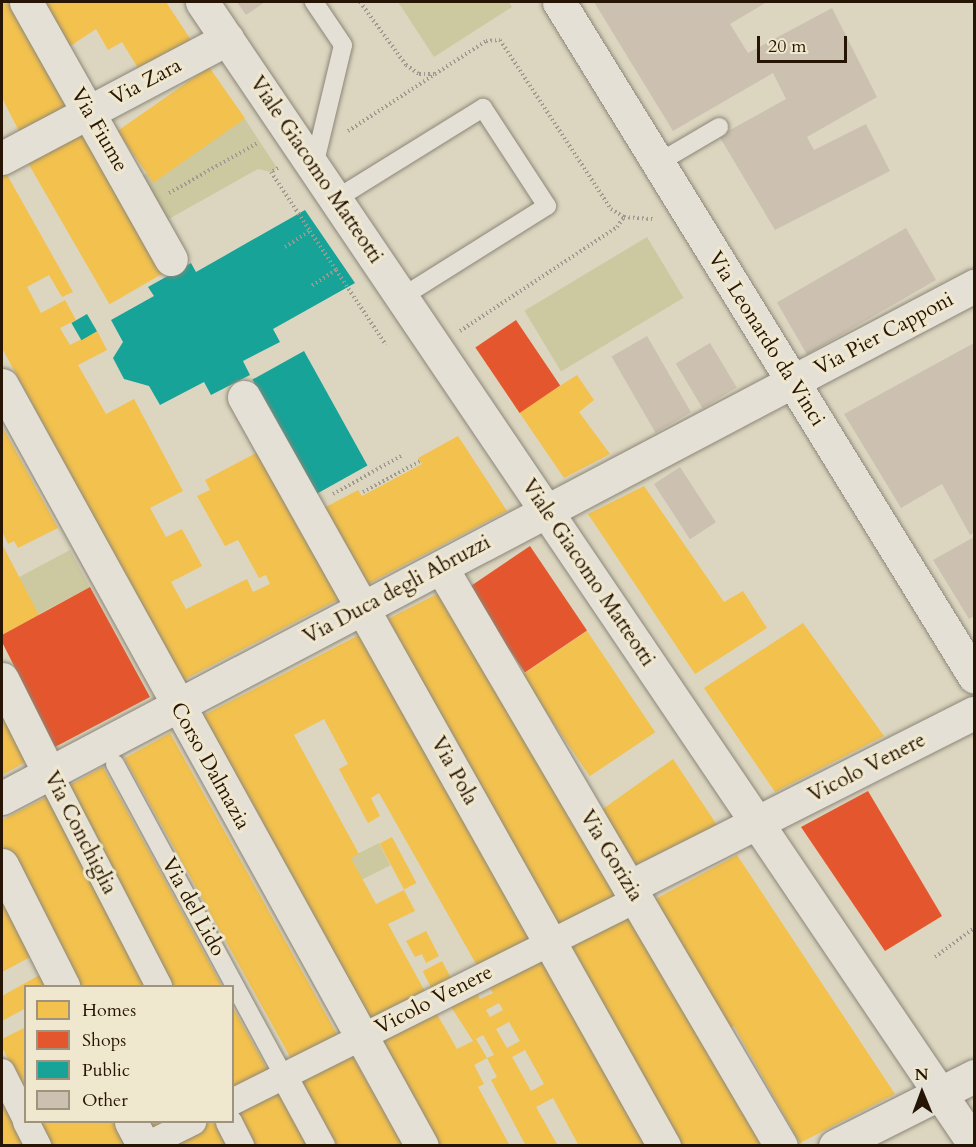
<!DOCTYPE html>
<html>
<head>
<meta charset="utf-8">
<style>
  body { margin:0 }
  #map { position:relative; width:976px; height:1147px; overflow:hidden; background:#dcd6c0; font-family:Cardo,serif }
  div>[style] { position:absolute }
  .green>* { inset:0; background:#ccc9a1; transform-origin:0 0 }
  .homes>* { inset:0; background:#f2c14e; transform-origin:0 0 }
  .shops>* { inset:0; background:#e4572e; transform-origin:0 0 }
  .public>* { inset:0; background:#17a398; transform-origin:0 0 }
  .building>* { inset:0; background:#ccc0b0; transform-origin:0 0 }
  .path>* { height:4px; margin-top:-2px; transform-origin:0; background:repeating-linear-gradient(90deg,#9f9a91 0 1.5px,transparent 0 4.5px) }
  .roads { filter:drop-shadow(0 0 2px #8c8678) drop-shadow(0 0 2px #8c8678) }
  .service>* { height:18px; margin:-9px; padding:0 9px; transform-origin:9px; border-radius:9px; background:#e4e0d5 }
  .pedestrian>* { height:26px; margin:-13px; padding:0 13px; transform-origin:13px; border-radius:13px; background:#e4e0d5 }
  .minor>* { height:33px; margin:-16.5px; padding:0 16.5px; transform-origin:16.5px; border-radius:16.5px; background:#e4e0d5 }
  .tertiary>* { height:33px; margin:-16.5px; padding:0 16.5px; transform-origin:16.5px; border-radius:16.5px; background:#e4e0d5 }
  span { translate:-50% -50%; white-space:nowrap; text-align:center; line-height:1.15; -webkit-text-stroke:6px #f0e8ce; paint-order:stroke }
  .street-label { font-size:21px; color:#261405 }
  .frame { position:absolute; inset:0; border:3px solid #261405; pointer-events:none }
  .legend { position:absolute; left:24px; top:985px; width:210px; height:138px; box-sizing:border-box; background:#f0e8ce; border:2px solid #9f937e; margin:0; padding:8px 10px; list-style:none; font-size:18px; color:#261405 }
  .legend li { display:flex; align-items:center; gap:12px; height:30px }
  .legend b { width:30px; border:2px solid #9f937e }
  .north { position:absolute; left:892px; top:1063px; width:60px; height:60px; -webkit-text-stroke:4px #f0e8ce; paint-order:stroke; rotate:359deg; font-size:16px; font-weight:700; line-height:24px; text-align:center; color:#261405 }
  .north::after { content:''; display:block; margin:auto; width:21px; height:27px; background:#261405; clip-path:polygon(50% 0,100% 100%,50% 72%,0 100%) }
  .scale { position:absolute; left:757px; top:36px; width:90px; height:27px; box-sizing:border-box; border:3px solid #261405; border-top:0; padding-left:8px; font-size:18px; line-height:21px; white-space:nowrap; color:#261405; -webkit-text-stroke:4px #f0e8ce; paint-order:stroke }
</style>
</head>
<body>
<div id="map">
  <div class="green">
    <div style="clip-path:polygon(398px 2px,509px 2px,512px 7px,434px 57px)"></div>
    <div style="clip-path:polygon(245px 119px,277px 168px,271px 172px,258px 169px,167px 220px,142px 176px)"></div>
    <div style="left:647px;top:237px;width:71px;height:143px;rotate:59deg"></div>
    <div style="left:70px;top:550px;width:42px;height:58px;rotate:62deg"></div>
    <div style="left:379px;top:843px;width:25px;height:32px;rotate:63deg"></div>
  </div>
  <div class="homes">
    <div style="clip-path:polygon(2px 2px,10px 2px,69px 105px,19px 131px,2px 98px)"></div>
    <div style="clip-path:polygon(43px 2px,166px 2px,191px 40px,138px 68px,122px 42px,108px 50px,96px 29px,69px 47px)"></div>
    <div style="left:209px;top:67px;width:63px;height:112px;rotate:55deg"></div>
    <div style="left:84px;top:132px;width:162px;height:64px;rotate:60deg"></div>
    <div style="clip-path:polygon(6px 173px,73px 292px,62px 297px,49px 275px,27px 287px,41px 313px,65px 300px,76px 320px,60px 328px,70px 345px,97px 331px,107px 350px,78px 365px,106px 414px,134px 399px,183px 491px,150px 508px,166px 537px,182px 529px,202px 566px,171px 582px,186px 609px,247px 579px,253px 592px,270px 584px,266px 575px,259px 578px,238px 540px,225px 546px,197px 496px,210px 490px,205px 480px,260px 451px,341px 598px,182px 681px,2px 348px,2px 175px)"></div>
    <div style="clip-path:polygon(577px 375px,594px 400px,579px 412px,610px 454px,564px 478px,519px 412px)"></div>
    <div style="clip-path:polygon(2px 426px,58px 528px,18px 548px,14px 541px,8px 544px,2px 531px)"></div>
    <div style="clip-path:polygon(458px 436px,507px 511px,366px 585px,324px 508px,358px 490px,362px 496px,422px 464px,418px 458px)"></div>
    <div style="clip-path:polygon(644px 486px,724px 602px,743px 591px,767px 628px,695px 674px,588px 514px)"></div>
    <div style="clip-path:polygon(2px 544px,39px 615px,2px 635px)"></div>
    <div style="clip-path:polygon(441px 592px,624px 898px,556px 932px,382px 622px)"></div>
    <div style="clip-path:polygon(803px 623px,884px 736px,775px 792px,704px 688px)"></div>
    <div style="left:587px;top:631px;width:122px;height:79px;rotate:56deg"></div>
    <div style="clip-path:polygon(361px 634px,535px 943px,480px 971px,379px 793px,371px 798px,380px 816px,368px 823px,339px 769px,348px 764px,324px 719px,294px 735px,359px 854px,351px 858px,376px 904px,404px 890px,415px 911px,388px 924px,428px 997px,373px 1024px,202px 716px)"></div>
    <div style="clip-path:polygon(2px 705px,29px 760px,2px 775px)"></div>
    <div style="left:170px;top:733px;width:352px;height:52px;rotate:61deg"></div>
    <div style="clip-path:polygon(673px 759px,717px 825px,631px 867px,600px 811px)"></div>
    <div style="clip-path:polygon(103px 767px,222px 986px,173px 986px,68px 786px)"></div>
    <div style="clip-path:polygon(47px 797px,145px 986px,73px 986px,2px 843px,2px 820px)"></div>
    <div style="left:392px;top:837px;width:52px;height:14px;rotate:62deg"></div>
    <div style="clip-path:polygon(737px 855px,895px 1094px,800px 1143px,734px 1026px,723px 1031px,650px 902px)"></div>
    <div style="clip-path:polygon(2px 887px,36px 954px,2px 972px)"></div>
    <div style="clip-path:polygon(630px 911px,763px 1146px,676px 1146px,563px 944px)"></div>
    <div style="clip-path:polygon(426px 931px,439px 956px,426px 963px,422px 954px,415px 957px,406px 941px)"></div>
    <div style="clip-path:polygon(evenodd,542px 955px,650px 1146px,579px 1146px,553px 1098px,536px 1107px,558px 1146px,526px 1146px,491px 1080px,497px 1077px,487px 1058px,474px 1065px,484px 1084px,478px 1087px,510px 1146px,440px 1146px,380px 1036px,434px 1009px,457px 1049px,473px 1041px,448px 1002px,474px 989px,480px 999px,493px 993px,487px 983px,542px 955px,499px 1003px,503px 1010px,490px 1017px,486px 1010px,499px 1003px,542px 955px,509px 1022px,520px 1041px,507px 1048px,496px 1029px,509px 1022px,542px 955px,483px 1035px,494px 1055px,487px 1058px,476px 1039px,483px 1035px,542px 955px,525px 1050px,544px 1084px,531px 1091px,512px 1057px,525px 1050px)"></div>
    <div style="left:442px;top:961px;width:26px;height:22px;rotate:62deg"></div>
    <div style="clip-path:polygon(45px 972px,52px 986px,26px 986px,26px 1008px,2px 1021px,2px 996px)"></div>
    <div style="clip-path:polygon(232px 1006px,271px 1076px,232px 1095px)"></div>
    <div style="clip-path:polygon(26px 1027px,26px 1093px,25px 1093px,2px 1047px,2px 1039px)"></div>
    <div style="clip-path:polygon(350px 1051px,403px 1146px,335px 1146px,298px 1077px)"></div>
    <div style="clip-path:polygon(276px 1087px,308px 1146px,255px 1146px,236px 1108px)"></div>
    <div style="clip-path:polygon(2px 1094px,28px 1146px,2px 1146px)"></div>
    <div style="clip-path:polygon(39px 1122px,121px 1122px,133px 1146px,51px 1146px)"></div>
    <div style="clip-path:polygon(141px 1122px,181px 1122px,149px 1138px)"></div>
    <div style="clip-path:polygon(207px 1122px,214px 1122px,227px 1146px,159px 1146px)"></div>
  </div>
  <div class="shops">
    <div style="left:516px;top:320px;width:79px;height:49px;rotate:56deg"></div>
    <div style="left:530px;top:546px;width:102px;height:75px;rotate:56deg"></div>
    <div style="clip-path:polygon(90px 587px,150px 697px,55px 747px,2px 642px,2px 635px)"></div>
    <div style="clip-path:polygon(868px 791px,942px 916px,885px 951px,801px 827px)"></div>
  </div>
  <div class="public">
    <div style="clip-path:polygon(305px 210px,355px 283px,273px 329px,280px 342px,243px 361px,250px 375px,211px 395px,204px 382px,160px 405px,149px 386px,124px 379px,113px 358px,123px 342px,111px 320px,154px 296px,148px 287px,191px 263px,196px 272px)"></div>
    <div style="left:87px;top:314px;width:20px;height:18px;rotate:60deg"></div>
    <div style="left:304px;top:351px;width:131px;height:59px;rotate:61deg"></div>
  </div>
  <div class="building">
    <div style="clip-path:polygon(237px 2px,265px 2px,246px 15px)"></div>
    <div style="clip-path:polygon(594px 2px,767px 2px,730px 24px,748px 53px,832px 8px,877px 97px,807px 137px,814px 150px,866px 124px,890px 171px,775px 230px,719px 136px,786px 99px,773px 73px,673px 131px)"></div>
    <div style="left:906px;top:228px;width:60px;height:149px;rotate:60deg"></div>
    <div style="left:647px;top:336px;width:88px;height:41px;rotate:60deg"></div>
    <div style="left:710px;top:343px;width:52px;height:40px;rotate:59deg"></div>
    <div style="clip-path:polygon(974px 343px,974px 533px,970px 535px,942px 484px,901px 508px,844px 414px)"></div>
    <div style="left:680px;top:467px;width:66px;height:31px;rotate:57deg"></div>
    <div style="clip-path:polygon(974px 537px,974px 616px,969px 619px,933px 560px)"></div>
  </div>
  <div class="path">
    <div style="left:360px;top:2px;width:78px;rotate:53.9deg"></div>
    <div style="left:406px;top:65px;width:16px;rotate:35deg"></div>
    <div style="left:419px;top:74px;width:16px"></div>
    <div style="left:435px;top:74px;width:61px;rotate:-32.9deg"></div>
    <div style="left:486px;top:41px;width:14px;rotate:-4deg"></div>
    <div style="left:500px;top:40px;width:202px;rotate:56.7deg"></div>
    <div style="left:611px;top:209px;width:15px;rotate:32deg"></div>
    <div style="left:624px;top:217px;width:31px;rotate:4deg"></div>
    <div style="left:348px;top:131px;width:104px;rotate:-33.2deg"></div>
    <div style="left:278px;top:168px;width:8px;rotate:150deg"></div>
    <div style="left:271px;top:172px;width:71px;rotate:56.5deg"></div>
    <div style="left:169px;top:193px;width:103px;rotate:-29.5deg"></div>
    <div style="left:285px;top:247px;width:30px;rotate:-33deg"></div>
    <div style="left:310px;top:231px;width:47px;rotate:56.3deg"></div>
    <div style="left:336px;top:270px;width:31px;rotate:147deg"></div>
    <div style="left:336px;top:270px;width:90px;rotate:56.3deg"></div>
    <div style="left:460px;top:331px;width:188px;rotate:-33.5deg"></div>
    <div style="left:617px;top:227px;width:12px;rotate:-55deg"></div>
    <div style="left:363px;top:492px;width:65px;rotate:-28.5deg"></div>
    <div style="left:333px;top:494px;width:80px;rotate:-29.1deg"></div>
    <div style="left:935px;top:957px;width:49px;rotate:-36.6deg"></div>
  </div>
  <div class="roads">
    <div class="service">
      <div style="left:658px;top:163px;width:71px;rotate:-30.5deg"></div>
      <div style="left:314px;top:166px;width:124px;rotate:-76.5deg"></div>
      <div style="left:343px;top:45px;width:52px;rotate:-124deg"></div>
      <div style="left:336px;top:199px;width:173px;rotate:-31.8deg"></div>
      <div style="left:483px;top:108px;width:117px;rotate:56.9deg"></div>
      <div style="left:547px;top:206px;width:171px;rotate:147.9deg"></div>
      <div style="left:115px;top:764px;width:355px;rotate:61.6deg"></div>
    </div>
    <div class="pedestrian">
      <div style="left:49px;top:773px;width:240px;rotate:62.7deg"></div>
      <div style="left:2px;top:1072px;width:54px;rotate:63.4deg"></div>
      <div style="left:284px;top:1076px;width:80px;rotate:61.5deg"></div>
      <div style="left:232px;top:1102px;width:453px;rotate:-26.6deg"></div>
      <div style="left:26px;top:1122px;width:27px;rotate:63deg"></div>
      <div style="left:229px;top:1122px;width:27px;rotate:63deg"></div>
      <div style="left:145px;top:1146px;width:54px;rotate:-26.6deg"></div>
    </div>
    <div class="minor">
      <div style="left:26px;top:2px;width:295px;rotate:60.6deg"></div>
      <div style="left:559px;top:2px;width:792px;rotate:58.38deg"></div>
      <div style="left:2px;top:158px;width:255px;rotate:-27.9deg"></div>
      <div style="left:2px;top:385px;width:869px;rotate:61.11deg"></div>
      <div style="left:244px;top:397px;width:859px;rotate:60.72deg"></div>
      <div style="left:441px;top:567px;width:671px;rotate:59.58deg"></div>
      <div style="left:2px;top:679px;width:105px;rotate:63.4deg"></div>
      <div style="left:2px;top:798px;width:1099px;rotate:-27.78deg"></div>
      <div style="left:2px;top:865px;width:136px;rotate:63.2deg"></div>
      <div style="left:629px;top:887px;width:386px;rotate:-26.8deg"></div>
      <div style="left:131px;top:1122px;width:21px;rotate:62deg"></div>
      <div style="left:835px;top:1146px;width:156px;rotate:-26.7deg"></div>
    </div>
    <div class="tertiary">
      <div style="left:202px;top:2px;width:1378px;rotate:55.94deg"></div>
    </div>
  </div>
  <div class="street-label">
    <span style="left:146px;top:82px;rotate:-28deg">Via Zara</span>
    <span style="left:99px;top:130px;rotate:60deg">Via Fiume</span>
    <span style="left:316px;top:170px;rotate:56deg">Viale Giacomo Matteotti</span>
    <span style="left:884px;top:334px;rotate:-28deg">Via Pier Capponi</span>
    <span style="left:766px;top:339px;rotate:58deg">Via Leonardo da Vinci</span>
    <span style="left:588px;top:573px;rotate:56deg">Viale Giacomo Matteotti</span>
    <span style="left:397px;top:590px;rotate:-28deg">Via Duca degli Abruzzi</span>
    <span style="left:210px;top:766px;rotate:61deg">Corso Dalmazia</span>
    <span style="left:867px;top:768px;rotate:-27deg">Vicolo Venere</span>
    <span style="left:454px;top:771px;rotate:61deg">Via Pola</span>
    <span style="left:80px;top:833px;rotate:63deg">Via Conchiglia</span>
    <span style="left:611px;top:856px;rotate:59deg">Via Gorizia</span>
    <span style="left:193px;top:907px;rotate:61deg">Via del Lido</span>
    <span style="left:434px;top:1000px;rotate:-27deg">Vicolo Venere</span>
  </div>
  <div class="frame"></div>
  <ul class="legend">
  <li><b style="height:16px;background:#f2c14e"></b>Homes</li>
  <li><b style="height:16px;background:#e4572e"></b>Shops</li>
  <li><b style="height:16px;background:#17a398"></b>Public</li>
  <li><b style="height:16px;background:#ccc0b0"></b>Other</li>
  </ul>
  <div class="north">N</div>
  <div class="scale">20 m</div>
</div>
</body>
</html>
